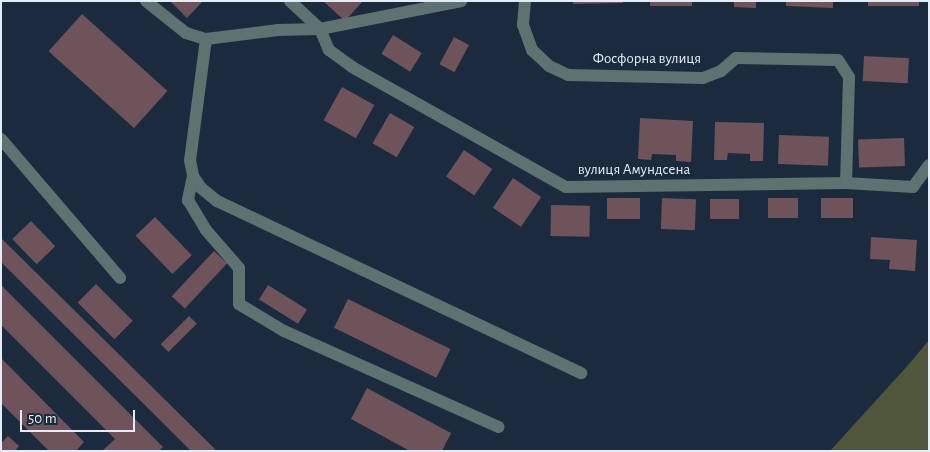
<!DOCTYPE html>
<html>
<head>
<meta charset="utf-8">
<style>
  body { margin:0 }
  #map { position:relative; width:930px; height:452px; overflow:hidden; background:#1b2a3c; font-family:"Alegreya Sans",sans-serif }
  div>[style] { position:absolute }
  .green>* { inset:0; background:#4f563b }
  .building>* { inset:0; background:#6e535b; transform-origin:0 0 }
  .minor>* { height:12px; margin:-6px; padding:0 6px; transform-origin:6px; border-radius:6px; background:#5d7271 }
  span { translate:-50% -50%; white-space:nowrap; text-align:center; line-height:1.15; -webkit-text-stroke:4.5px #1b2a3c; paint-order:stroke }
  .street-label { font-size:15px; color:#e3edf8 }
  .frame { position:absolute; inset:0; border:2px solid #e3edf8; pointer-events:none }
  .scale { position:absolute; left:20px; top:410px; width:115px; height:22px; box-sizing:border-box; border:2px solid #e3edf8; border-top:0; padding-left:6px; font-size:15px; line-height:18px; white-space:nowrap; color:#e3edf8; -webkit-text-stroke:4px #1b2a3c; paint-order:stroke }
</style>
</head>
<body>
<div id="map">
  <div class="green">
    <div style="clip-path:polygon(929px 340px,929px 451px,830px 451px,910px 363px)"></div>
  </div>
  <div class="building">
    <div style="clip-path:polygon(170px 1px,203px 1px,187px 18px)"></div>
    <div style="clip-path:polygon(323px 1px,363px 1px,345px 21px)"></div>
    <div style="clip-path:polygon(573px 1px,623px 1px,623px 3px,573px 4px)"></div>
    <div style="left:650px;top:1px;width:42px;height:5px"></div>
    <div style="clip-path:polygon(734px 1px,756px 1px,756px 8px,734px 7px)"></div>
    <div style="clip-path:polygon(786px 1px,833px 1px,833px 8px,786px 6px)"></div>
    <div style="left:868px;top:1px;width:51px;height:5px"></div>
    <div style="left:82px;top:14px;width:115px;height:50px;rotate:42deg"></div>
    <div style="left:393px;top:35px;width:34px;height:22px;rotate:32deg"></div>
    <div style="left:454px;top:37px;width:17px;height:31px;rotate:28deg"></div>
    <div style="left:864px;top:56px;width:45px;height:25px;rotate:3deg"></div>
    <div style="left:342px;top:87px;width:37px;height:38px;rotate:29deg"></div>
    <div style="left:390px;top:113px;width:28px;height:35px;rotate:30deg"></div>
    <div style="clip-path:polygon(640px 118px,693px 121px,691px 162px,676px 161px,676px 155px,652px 154px,651px 160px,638px 159px)"></div>
    <div style="clip-path:polygon(715px 122px,764px 123px,763px 161px,750px 161px,750px 154px,728px 153px,727px 160px,714px 160px)"></div>
    <div style="left:779px;top:135px;width:50px;height:29px;rotate:2deg"></div>
    <div style="left:904px;top:138px;width:28px;height:46px;rotate:88deg"></div>
    <div style="left:464px;top:150px;width:34px;height:32px;rotate:34deg"></div>
    <div style="left:513px;top:178px;width:34px;height:36px;rotate:34deg"></div>
    <div style="left:607px;top:198px;width:33px;height:21px"></div>
    <div style="left:662px;top:198px;width:34px;height:31px;rotate:2deg"></div>
    <div style="left:768px;top:198px;width:30px;height:20px"></div>
    <div style="left:821px;top:198px;width:32px;height:20px"></div>
    <div style="left:710px;top:199px;width:29px;height:20px"></div>
    <div style="left:551px;top:205px;width:39px;height:31px;rotate:1deg"></div>
    <div style="left:155px;top:217px;width:53px;height:27px;rotate:46deg"></div>
    <div style="left:31px;top:221px;width:35px;height:26px;rotate:46deg"></div>
    <div style="clip-path:polygon(871px 237px,917px 240px,915px 271px,889px 269px,890px 260px,870px 259px)"></div>
    <div style="clip-path:polygon(1px 238px,217px 451px,191px 451px,1px 262px)"></div>
    <div style="left:214px;top:251px;width:18px;height:62px;rotate:43deg"></div>
    <div style="left:96px;top:284px;width:52px;height:26px;rotate:45deg"></div>
    <div style="clip-path:polygon(1px 285px,163px 447px,159px 451px,102px 451px,115px 439px,1px 325px)"></div>
    <div style="left:268px;top:285px;width:46px;height:17px;rotate:32deg"></div>
    <div style="left:348px;top:299px;width:114px;height:32px;rotate:26deg"></div>
    <div style="left:189px;top:316px;width:11px;height:40px;rotate:45deg"></div>
    <div style="clip-path:polygon(1px 358px,84px 442px,76px 451px,49px 451px,1px 403px)"></div>
    <div style="clip-path:polygon(367px 388px,451px 433px,442px 451px,410px 451px,351px 419px)"></div>
    <div style="clip-path:polygon(8px 436px,19px 446px,15px 451px,1px 451px,1px 443px)"></div>
  </div>
  <div class="minor">
    <div style="left:146px;top:1px;width:51px;rotate:38.7deg"></div>
    <div style="left:186px;top:33px;width:21px;rotate:17deg"></div>
    <div style="left:206px;top:39px;width:73px;rotate:-7.1deg"></div>
    <div style="left:278px;top:30px;width:42px;rotate:-1.4deg"></div>
    <div style="left:320px;top:29px;width:23px;rotate:67deg"></div>
    <div style="left:329px;top:50px;width:29px;rotate:36deg"></div>
    <div style="left:352px;top:67px;width:245px;rotate:29.3deg"></div>
    <div style="left:566px;top:187px;width:280px;rotate:-0.8deg"></div>
    <div style="left:846px;top:183px;width:67px;rotate:3.4deg"></div>
    <div style="left:913px;top:187px;width:27px;rotate:-54deg"></div>
    <div style="left:290px;top:1px;width:41px;rotate:43deg"></div>
    <div style="left:320px;top:29px;width:144px;rotate:-11.2deg"></div>
    <div style="left:525px;top:1px;width:24px;rotate:95deg"></div>
    <div style="left:523px;top:25px;width:27px;rotate:70deg"></div>
    <div style="left:532px;top:50px;width:23px;rotate:43deg"></div>
    <div style="left:549px;top:66px;width:21px;rotate:25deg"></div>
    <div style="left:568px;top:75px;width:135px;rotate:1.3deg"></div>
    <div style="left:703px;top:78px;width:19px;rotate:-21deg"></div>
    <div style="left:721px;top:71px;width:20px;rotate:-41deg"></div>
    <div style="left:736px;top:58px;width:102px;rotate:1.1deg"></div>
    <div style="left:838px;top:60px;width:20px;rotate:57deg"></div>
    <div style="left:849px;top:77px;width:106px;rotate:91.6deg"></div>
    <div style="left:206px;top:39px;width:122px;rotate:97.5deg"></div>
    <div style="left:190px;top:160px;width:16px;rotate:79deg"></div>
    <div style="left:193px;top:176px;width:14px;rotate:56deg"></div>
    <div style="left:201px;top:188px;width:21px;rotate:39deg"></div>
    <div style="left:217px;top:201px;width:403px;rotate:25.3deg"></div>
    <div style="left:1px;top:139px;width:183px;rotate:49.4deg"></div>
    <div style="left:193px;top:176px;width:25px;rotate:102deg"></div>
    <div style="left:188px;top:200px;width:35px;rotate:59deg"></div>
    <div style="left:206px;top:230px;width:50px;rotate:49deg"></div>
    <div style="left:239px;top:268px;width:36px;rotate:90deg"></div>
    <div style="left:239px;top:304px;width:52px;rotate:31deg"></div>
    <div style="left:284px;top:331px;width:235px;rotate:24.1deg"></div>
  </div>
  <div class="street-label">
    <span style="left:647px;top:59px">Фосфорна вулиця</span>
    <span style="left:634px;top:170px">вулиця Амундсена</span>
  </div>
  <div class="frame"></div>
  <div class="scale">50 m</div>
</div>
</body>
</html>
